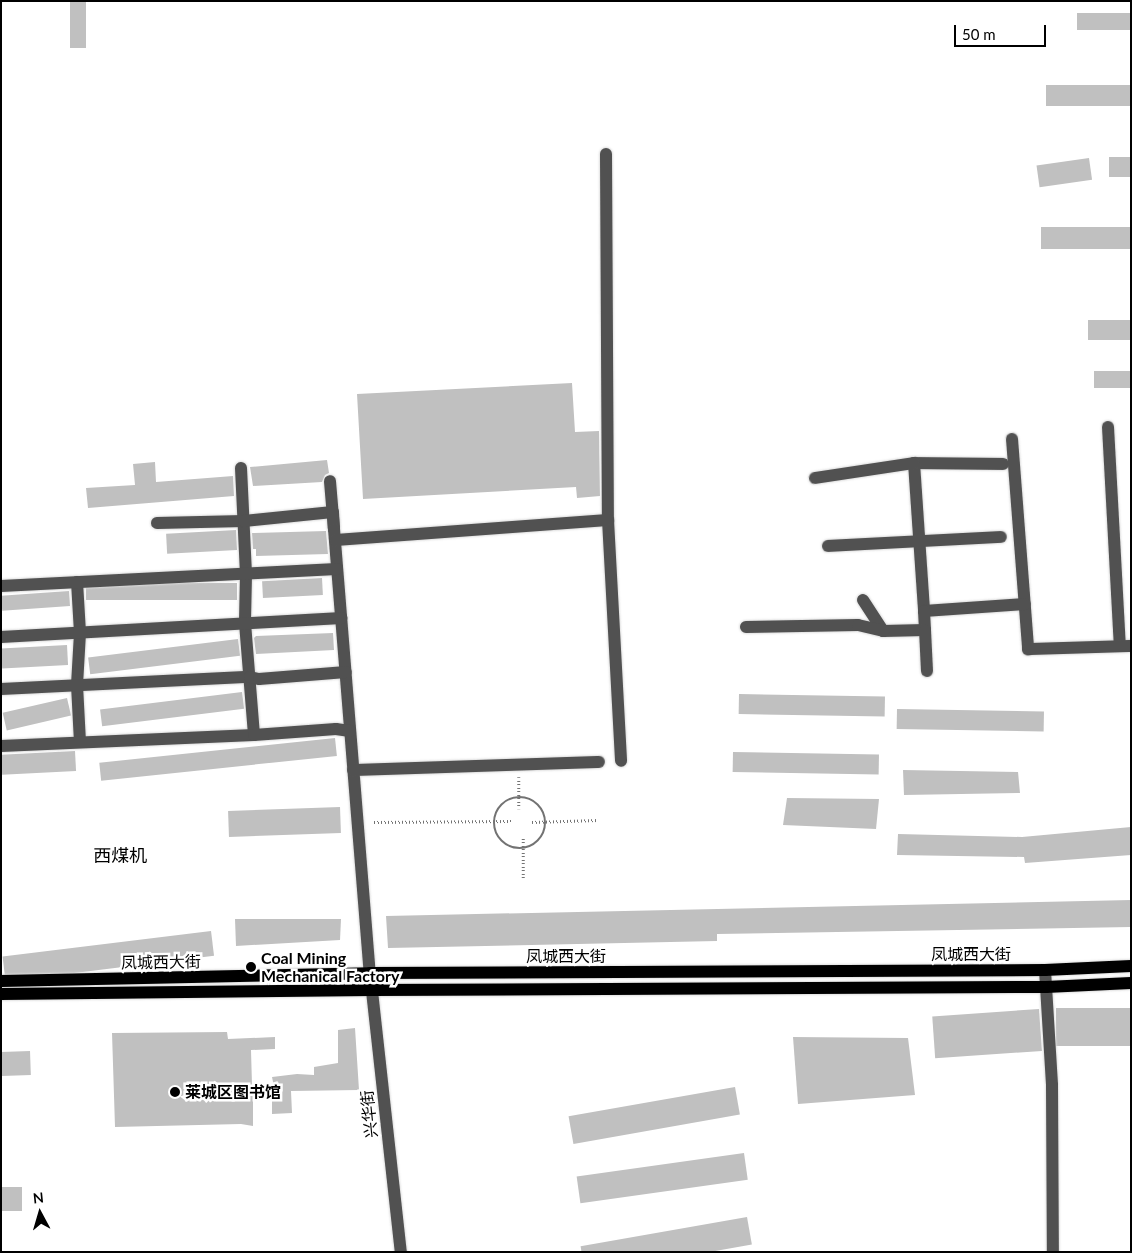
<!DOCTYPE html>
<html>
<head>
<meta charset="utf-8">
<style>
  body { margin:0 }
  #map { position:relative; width:1132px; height:1253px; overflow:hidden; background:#fff; font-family:Lato,"Noto Sans SC",sans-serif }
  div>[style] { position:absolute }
  .building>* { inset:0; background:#c0c0c0; transform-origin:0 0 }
  .path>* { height:2.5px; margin-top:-1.25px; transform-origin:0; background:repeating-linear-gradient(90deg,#737373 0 1px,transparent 0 3.5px) }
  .path>.ring { margin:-1.25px; padding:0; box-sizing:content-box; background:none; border:2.5px solid #737373; border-radius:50% }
  .roads { filter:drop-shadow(0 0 1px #dbdbdb) drop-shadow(0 0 1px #dbdbdb) }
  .minor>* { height:12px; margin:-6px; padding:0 6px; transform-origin:6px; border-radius:6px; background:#515151 }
  .major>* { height:12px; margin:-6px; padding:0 6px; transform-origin:6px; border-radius:6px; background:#000 }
  .dots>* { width:14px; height:14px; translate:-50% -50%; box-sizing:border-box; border:2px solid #fff; border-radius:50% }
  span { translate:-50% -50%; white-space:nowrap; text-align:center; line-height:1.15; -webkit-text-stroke:5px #fff; paint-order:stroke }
  .street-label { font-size:16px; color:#000 }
  .poi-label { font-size:16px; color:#000; font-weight:700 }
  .left { translate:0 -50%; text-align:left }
  .neighbourhood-label { font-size:18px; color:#000 }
  .frame { position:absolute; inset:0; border:2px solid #000; pointer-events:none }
  .north { position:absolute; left:15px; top:1188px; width:50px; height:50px; -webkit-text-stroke:4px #fff; paint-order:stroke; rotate:354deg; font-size:14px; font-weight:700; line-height:20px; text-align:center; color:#000 }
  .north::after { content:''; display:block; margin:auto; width:18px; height:22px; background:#000; clip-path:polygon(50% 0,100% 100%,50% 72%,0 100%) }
  .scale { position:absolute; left:954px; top:25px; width:92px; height:22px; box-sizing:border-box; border:2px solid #000; border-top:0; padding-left:6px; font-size:15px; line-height:18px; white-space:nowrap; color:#000; -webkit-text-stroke:4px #fff; paint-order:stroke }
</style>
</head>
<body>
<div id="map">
  <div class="building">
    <div style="left:70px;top:1px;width:16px;height:47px"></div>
    <div style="left:1131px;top:13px;width:17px;height:54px;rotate:90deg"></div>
    <div style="left:1131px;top:85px;width:21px;height:85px;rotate:90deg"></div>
    <div style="left:1131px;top:157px;width:20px;height:22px;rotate:90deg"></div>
    <div style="left:1089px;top:158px;width:22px;height:53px;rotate:82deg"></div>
    <div style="left:1131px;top:227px;width:22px;height:90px;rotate:90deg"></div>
    <div style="left:1131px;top:320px;width:20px;height:43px;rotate:90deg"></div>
    <div style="left:1131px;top:371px;width:17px;height:37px;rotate:90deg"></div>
    <div style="clip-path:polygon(572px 383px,575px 432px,599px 431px,600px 496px,577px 498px,576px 487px,363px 499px,357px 394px)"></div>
    <div style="clip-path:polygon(327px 460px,329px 473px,325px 475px,322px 482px,253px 486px,250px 467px)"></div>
    <div style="clip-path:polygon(155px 462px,156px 482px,233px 476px,234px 496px,88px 508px,86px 488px,135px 485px,133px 464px)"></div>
    <div style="left:236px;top:530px;width:20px;height:70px;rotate:87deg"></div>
    <div style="clip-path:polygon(326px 531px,328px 554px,256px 556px,256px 549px,253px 549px,252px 533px)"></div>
    <div style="left:322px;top:578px;width:17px;height:60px;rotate:87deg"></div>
    <div style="left:237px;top:583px;width:17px;height:151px;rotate:90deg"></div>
    <div style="left:69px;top:591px;width:15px;height:68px;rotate:86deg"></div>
    <div style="clip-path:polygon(333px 633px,334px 650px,256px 654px,254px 638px,256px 636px)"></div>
    <div style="left:238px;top:639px;width:17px;height:151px;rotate:83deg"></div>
    <div style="left:67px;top:645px;width:20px;height:66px;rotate:87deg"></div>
    <div style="left:242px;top:692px;width:17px;height:143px;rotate:83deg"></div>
    <div style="left:739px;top:694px;width:146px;height:20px;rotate:1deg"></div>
    <div style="left:67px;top:698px;width:18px;height:66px;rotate:77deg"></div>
    <div style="left:897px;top:709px;width:147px;height:20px;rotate:1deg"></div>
    <div style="left:335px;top:738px;width:18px;height:237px;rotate:84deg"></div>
    <div style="left:75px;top:751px;width:20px;height:74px;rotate:87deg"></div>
    <div style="left:733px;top:752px;width:146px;height:20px;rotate:1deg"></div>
    <div style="clip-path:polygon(903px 770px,1018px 772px,1020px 793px,904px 795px)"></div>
    <div style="clip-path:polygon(787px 798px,879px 799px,876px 829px,783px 825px)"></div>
    <div style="left:340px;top:807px;width:26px;height:112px;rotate:88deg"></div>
    <div style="clip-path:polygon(1131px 827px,1131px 855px,1025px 863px,1024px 857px,897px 855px,898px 834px,1022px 837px)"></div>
    <div style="clip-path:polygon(1131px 900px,1131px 927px,717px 934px,717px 941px,388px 948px,386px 916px)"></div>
    <div style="clip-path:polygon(235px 919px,341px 919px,340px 940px,236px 946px)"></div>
    <div style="left:211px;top:931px;width:25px;height:210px;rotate:83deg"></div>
    <div style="left:1131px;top:1008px;width:38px;height:75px;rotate:90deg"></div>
    <div style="left:1039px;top:1009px;width:42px;height:107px;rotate:86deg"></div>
    <div style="clip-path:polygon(355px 1028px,359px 1090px,291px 1091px,292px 1113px,272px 1114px,272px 1093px,253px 1095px,253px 1126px,241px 1124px,115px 1127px,112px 1033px,227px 1032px,228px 1039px,275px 1037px,275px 1049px,251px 1050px,252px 1085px,274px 1087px,272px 1077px,297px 1074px,314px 1075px,314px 1067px,338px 1063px,338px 1030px)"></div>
    <div style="clip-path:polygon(793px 1037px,908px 1038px,915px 1095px,798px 1104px)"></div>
    <div style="left:30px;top:1051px;width:24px;height:29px;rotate:88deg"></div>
    <div style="left:735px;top:1087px;width:28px;height:169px;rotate:80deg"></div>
    <div style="left:744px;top:1153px;width:27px;height:169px;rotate:82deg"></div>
    <div style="left:1px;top:1187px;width:21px;height:24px"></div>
    <div style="left:747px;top:1217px;width:28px;height:169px;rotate:80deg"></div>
  </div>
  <div class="path">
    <div style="left:519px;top:777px;width:32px;rotate:90deg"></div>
    <div class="ring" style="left:494px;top:797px;width:49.5px;height:49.5px"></div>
    <div style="left:374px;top:822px;width:137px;rotate:-0.4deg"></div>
    <div style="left:532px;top:822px;width:66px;rotate:-1.7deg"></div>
    <div style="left:523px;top:878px;width:42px;rotate:-90deg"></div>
  </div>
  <div class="roads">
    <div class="minor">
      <div style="left:606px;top:154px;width:366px;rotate:89.7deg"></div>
      <div style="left:608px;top:520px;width:241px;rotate:86.9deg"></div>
      <div style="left:1108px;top:427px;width:219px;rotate:86.9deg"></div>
      <div style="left:1012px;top:439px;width:211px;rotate:85.6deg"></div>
      <div style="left:1028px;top:649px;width:103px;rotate:-1.7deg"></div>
      <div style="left:1003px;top:464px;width:89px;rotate:-179.4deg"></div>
      <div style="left:914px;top:463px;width:148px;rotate:86.1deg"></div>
      <div style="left:924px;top:611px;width:101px;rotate:-4deg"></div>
      <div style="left:241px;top:468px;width:106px;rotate:87.3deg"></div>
      <div style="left:246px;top:574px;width:49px;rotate:91.2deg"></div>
      <div style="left:245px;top:623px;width:112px;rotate:85.4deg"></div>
      <div style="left:815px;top:478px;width:100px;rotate:-8.6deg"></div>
      <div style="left:157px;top:523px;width:87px;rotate:-1.3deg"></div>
      <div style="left:244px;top:521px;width:89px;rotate:-5.8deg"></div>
      <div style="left:333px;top:512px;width:17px;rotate:87deg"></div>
      <div style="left:334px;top:529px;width:48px;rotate:-94.8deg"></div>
      <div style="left:334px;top:529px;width:445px;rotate:85.4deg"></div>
      <div style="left:370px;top:973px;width:281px;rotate:83.7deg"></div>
      <div style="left:335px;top:540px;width:274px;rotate:-4.2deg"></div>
      <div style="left:828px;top:546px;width:173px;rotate:-3deg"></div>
      <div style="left:77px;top:582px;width:51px;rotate:86.6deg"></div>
      <div style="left:80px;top:633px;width:52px;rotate:93.3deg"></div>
      <div style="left:77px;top:685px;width:57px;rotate:87deg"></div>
      <div style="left:1px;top:586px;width:336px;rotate:-2.9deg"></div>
      <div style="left:863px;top:600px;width:37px;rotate:57deg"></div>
      <div style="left:883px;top:631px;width:42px;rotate:-1.4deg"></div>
      <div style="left:925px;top:630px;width:19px;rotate:-93deg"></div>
      <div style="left:746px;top:627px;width:112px;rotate:-1deg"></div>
      <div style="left:858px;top:625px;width:26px;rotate:13deg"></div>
      <div style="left:925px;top:630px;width:41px;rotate:87.2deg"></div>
      <div style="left:1px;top:637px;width:341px;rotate:-3.2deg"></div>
      <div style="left:1px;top:689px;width:249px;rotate:-2.8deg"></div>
      <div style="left:250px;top:677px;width:9px;rotate:13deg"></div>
      <div style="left:259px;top:679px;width:87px;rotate:-4.6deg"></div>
      <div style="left:1px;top:746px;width:253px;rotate:-2.5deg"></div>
      <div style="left:254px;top:735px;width:82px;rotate:-4.2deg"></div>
      <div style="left:336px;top:729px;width:14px;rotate:8deg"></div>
      <div style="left:353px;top:770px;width:246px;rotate:-1.9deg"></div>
      <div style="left:1045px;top:970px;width:115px;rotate:86.5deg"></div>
      <div style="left:1052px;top:1085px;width:167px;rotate:89.7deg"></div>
    </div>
    <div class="major">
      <div style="left:1px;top:981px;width:369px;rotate:-1.2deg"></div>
      <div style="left:370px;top:973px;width:675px;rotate:-0.25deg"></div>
      <div style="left:1045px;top:970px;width:86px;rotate:-2.7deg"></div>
      <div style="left:1px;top:994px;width:371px;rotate:-0.6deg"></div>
      <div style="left:372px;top:990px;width:674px;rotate:-0.26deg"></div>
      <div style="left:1046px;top:987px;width:85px;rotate:-2.7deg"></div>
    </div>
  </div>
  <div class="dots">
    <div style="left:251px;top:967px;background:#000"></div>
    <div style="left:175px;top:1092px;background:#000"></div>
  </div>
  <div class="street-label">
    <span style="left:971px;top:954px">凤城西大街</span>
    <span style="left:566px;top:956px">凤城西大街</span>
    <span style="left:161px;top:962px;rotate:-1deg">凤城西大街</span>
    <span style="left:369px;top:1114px;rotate:-96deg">兴华街</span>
  </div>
  <div class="poi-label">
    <span class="left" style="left:261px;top:967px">Coal Mining<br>Mechanical Factory</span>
    <span class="left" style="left:185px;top:1092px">莱城区图书馆</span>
  </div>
  <div class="neighbourhood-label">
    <span style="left:120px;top:855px">西煤机</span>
  </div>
  <div class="frame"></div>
  <div class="north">N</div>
  <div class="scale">50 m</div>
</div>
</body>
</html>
